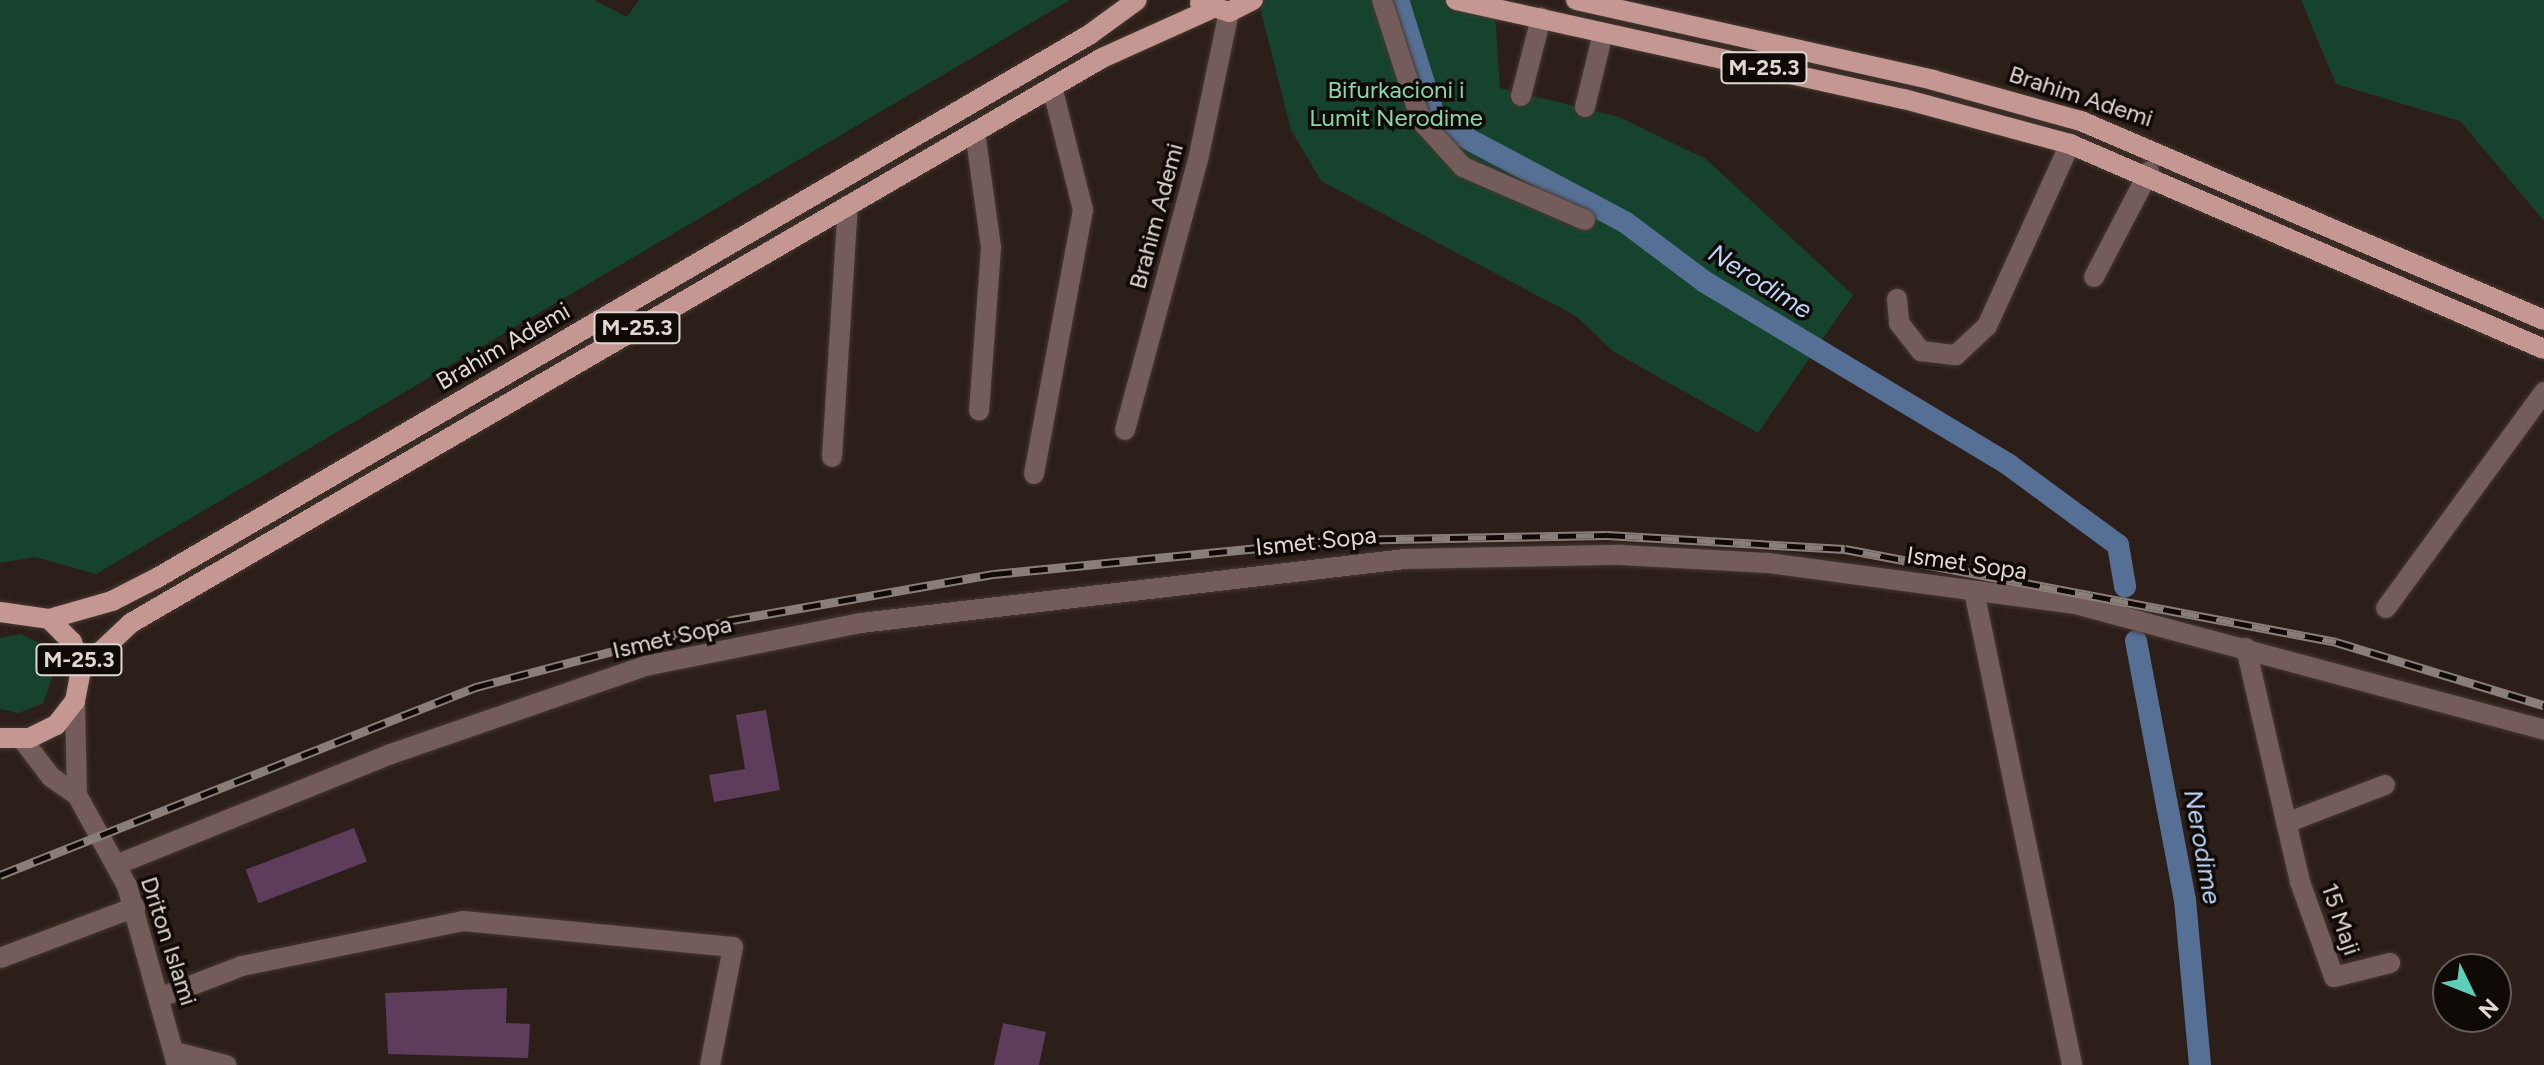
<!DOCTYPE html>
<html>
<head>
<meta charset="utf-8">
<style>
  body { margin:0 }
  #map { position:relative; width:2544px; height:1065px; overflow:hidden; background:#2c1e18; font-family:Figtree,sans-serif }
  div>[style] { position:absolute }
  .green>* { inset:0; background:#15432d }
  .canal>* { height:22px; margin:-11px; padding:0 11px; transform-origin:11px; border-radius:11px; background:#567095 }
  .building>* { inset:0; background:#5d3c5c; transform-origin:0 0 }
  .roads { filter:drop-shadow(0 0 2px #453832) drop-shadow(0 0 2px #453832) }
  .minor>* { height:20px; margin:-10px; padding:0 10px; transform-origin:10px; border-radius:10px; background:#735c5a }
  .major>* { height:20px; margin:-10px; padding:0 10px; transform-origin:10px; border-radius:10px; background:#c59792 }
  .rail>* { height:9px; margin-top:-4.5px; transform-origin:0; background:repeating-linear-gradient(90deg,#100a07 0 18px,#8a7e79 0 36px); box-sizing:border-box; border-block:2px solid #8a7e79 }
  span { translate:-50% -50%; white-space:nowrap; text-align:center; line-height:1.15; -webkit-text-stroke:7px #100a07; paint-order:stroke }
  .shield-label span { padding:2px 6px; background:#100a07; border:2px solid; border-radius:6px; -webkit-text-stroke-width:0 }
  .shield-label { font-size:22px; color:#e2d8d3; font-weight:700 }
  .park-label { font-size:24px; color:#8ad6ad }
  .street-label { font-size:24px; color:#e2d8d3 }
  .water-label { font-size:26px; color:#bcd5fa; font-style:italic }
  .north { position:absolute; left:2432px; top:953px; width:80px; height:80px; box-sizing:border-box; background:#100a07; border:2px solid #645c59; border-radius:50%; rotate:133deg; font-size:22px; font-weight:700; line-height:32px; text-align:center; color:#e2d8d3 }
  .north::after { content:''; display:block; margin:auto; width:28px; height:36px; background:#5eceb7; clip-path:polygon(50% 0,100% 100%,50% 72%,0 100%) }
</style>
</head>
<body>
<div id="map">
  <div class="green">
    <div style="clip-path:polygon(0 0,594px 0,627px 17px,639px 0,1070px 0,96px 574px,35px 557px,0 563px)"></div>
    <div style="clip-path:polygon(1258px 0,1494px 0,1500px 88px,1619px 117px,1706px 159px,1853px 295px,1758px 433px,1614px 352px,1576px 316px,1321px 181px,1291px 130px)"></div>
    <div style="clip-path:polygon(2301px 0,2544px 0,2544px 221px,2460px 121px,2336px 84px)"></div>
    <div style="clip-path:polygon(20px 634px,44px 645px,56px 667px,43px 703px,19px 713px,0 709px,0 638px)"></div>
  </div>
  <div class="canal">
    <div style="left:1399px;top:3px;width:125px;rotate:72.7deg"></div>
    <div style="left:1436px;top:122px;width:214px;rotate:27.9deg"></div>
    <div style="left:1625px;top:222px;width:100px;rotate:36.9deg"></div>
    <div style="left:1705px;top:282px;width:355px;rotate:31deg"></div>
    <div style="left:2009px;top:465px;width:135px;rotate:36.3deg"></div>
    <div style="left:2118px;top:545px;width:42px;rotate:80.3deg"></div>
    <div style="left:2136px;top:641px;width:264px;rotate:79.3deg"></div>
    <div style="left:2185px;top:900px;width:166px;rotate:84.8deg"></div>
  </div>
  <div class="building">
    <div style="clip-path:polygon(766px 710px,780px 790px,714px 802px,709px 775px,745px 769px,736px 715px)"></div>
    <div style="left:354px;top:828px;width:36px;height:116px;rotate:69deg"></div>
    <div style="clip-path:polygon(507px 988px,506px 1023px,530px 1024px,528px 1058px,388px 1054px,385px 993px)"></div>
    <div style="clip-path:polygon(1003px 1023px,1046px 1032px,1039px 1065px,994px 1065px)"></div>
  </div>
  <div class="roads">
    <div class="minor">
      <div style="left:1382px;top:0;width:127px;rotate:72.1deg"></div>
      <div style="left:1421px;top:121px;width:62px;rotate:47.6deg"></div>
      <div style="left:1463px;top:167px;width:133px;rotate:23.5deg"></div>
      <div style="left:1521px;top:96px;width:81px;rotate:-75.6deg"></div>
      <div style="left:1585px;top:107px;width:76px;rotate:-76.3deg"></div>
      <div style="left:975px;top:132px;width:117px;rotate:82.1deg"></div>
      <div style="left:991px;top:248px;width:163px;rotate:94.2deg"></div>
      <div style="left:2094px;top:277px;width:119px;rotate:-62.4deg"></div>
      <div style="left:1897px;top:299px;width:24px;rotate:85deg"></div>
      <div style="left:1899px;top:323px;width:36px;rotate:52deg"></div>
      <div style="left:1921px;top:351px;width:35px;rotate:7deg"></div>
      <div style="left:1956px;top:355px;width:42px;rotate:-43.1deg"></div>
      <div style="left:1987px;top:326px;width:200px;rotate:-65.5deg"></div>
      <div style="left:1125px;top:430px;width:280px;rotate:-74.9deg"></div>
      <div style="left:1198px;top:160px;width:151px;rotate:-78.2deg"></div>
      <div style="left:832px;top:457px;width:252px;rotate:-86.4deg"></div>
      <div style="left:1034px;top:474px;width:269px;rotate:-79.5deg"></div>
      <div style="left:1083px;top:210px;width:127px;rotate:-104.1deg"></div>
      <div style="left:1974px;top:591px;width:484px;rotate:78.3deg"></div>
      <div style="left:2386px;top:608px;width:268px;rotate:-53.8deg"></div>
      <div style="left:2246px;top:648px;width:240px;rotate:77deg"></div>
      <div style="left:2300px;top:882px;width:101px;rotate:70.3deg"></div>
      <div style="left:2334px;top:977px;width:58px;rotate:-14deg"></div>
      <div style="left:75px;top:701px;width:94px;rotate:88.8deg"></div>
      <div style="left:22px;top:739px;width:48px;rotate:52.7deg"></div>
      <div style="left:51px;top:777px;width:32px;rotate:35deg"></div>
      <div style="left:77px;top:795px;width:104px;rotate:61.2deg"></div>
      <div style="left:127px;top:886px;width:186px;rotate:74.4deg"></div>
      <div style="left:2286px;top:823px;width:106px;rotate:-21deg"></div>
      <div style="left:116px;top:865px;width:297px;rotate:-22deg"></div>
      <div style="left:391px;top:754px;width:269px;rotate:-19.1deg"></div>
      <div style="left:645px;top:666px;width:220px;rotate:-11.3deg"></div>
      <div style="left:861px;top:623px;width:548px;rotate:-6.71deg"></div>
      <div style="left:1405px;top:559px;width:216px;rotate:-1.1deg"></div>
      <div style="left:1621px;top:555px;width:147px;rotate:3.1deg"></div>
      <div style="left:1768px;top:563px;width:310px;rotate:7.6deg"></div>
      <div style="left:2075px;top:604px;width:486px;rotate:15deg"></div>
      <div style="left:0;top:958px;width:145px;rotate:-20.6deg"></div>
      <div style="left:161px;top:997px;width:87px;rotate:-20.9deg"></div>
      <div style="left:242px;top:966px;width:226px;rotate:-11.5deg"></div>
      <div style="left:463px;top:921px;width:271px;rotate:5.5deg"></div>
      <div style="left:733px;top:947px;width:120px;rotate:101deg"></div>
      <div style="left:175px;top:1052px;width:53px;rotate:14.3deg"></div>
    </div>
    <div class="major">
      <div style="left:1456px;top:0;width:459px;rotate:12.5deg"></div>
      <div style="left:1904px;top:99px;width:172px;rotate:15.2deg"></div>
      <div style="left:2070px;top:144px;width:516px;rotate:23.39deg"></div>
      <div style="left:1576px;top:0;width:366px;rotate:12.6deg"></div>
      <div style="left:1933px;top:80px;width:154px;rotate:15.5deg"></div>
      <div style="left:2081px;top:121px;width:504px;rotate:23.26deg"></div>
      <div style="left:1200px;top:3px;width:30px;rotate:17deg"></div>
      <div style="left:1229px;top:12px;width:27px;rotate:-27deg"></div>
      <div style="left:0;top:612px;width:49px;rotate:8.1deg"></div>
      <div style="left:49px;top:619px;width:33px;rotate:45deg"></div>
      <div style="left:72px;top:642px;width:29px;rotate:72deg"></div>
      <div style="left:81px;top:670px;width:32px;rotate:101deg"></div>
      <div style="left:75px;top:701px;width:31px;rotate:128deg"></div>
      <div style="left:56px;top:725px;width:30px;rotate:154deg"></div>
      <div style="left:29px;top:738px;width:29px;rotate:180deg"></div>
      <div style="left:49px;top:619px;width:66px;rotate:-15.9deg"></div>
      <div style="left:112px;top:601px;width:51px;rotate:-27.1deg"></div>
      <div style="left:157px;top:578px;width:1079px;rotate:-30.23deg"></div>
      <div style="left:1089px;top:35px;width:59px;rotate:-36.1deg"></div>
      <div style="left:81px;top:670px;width:69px;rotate:-43.2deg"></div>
      <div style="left:131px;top:623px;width:1123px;rotate:-30.19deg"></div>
      <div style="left:1102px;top:58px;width:117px;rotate:-24.2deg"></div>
    </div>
  </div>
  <div class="rail">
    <div style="left:0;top:875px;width:512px;rotate:-21.55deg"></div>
    <div style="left:476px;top:687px;width:265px;rotate:-14.7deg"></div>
    <div style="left:732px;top:620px;width:266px;rotate:-10deg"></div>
    <div style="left:994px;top:574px;width:350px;rotate:-5.6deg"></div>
    <div style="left:1342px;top:540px;width:265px;rotate:-1.1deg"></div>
    <div style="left:1607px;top:535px;width:238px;rotate:3.4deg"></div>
    <div style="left:1845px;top:549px;width:500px;rotate:10.7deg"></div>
    <div style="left:2336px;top:642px;width:217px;rotate:16.9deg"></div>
  </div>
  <div class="shield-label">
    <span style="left:1764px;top:68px">M-25.3</span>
    <span style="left:637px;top:328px">M-25.3</span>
    <span style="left:79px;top:660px">M-25.3</span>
  </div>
  <div class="park-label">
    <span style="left:1396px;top:104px">Bifurkacioni i<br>Lumit Nerodime</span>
  </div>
  <div class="street-label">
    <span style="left:2081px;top:96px;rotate:18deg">Brahim Ademi</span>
    <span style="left:1156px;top:216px;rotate:-75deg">Brahim Ademi</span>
    <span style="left:503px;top:346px;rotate:-30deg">Brahim Ademi</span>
    <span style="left:1316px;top:541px;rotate:-6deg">Ismet Sopa</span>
    <span style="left:1967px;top:563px;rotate:8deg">Ismet Sopa</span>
    <span style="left:672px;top:637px;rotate:-13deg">Ismet Sopa</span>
    <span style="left:2341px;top:919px;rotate:71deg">15 Maji</span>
    <span style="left:169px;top:941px;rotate:72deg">Driton Islami</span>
  </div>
  <div class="water-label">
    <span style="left:1760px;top:282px;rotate:32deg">Nerodime</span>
    <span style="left:2202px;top:847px;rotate:80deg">Nerodime</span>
  </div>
  <div class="north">N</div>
</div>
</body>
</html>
